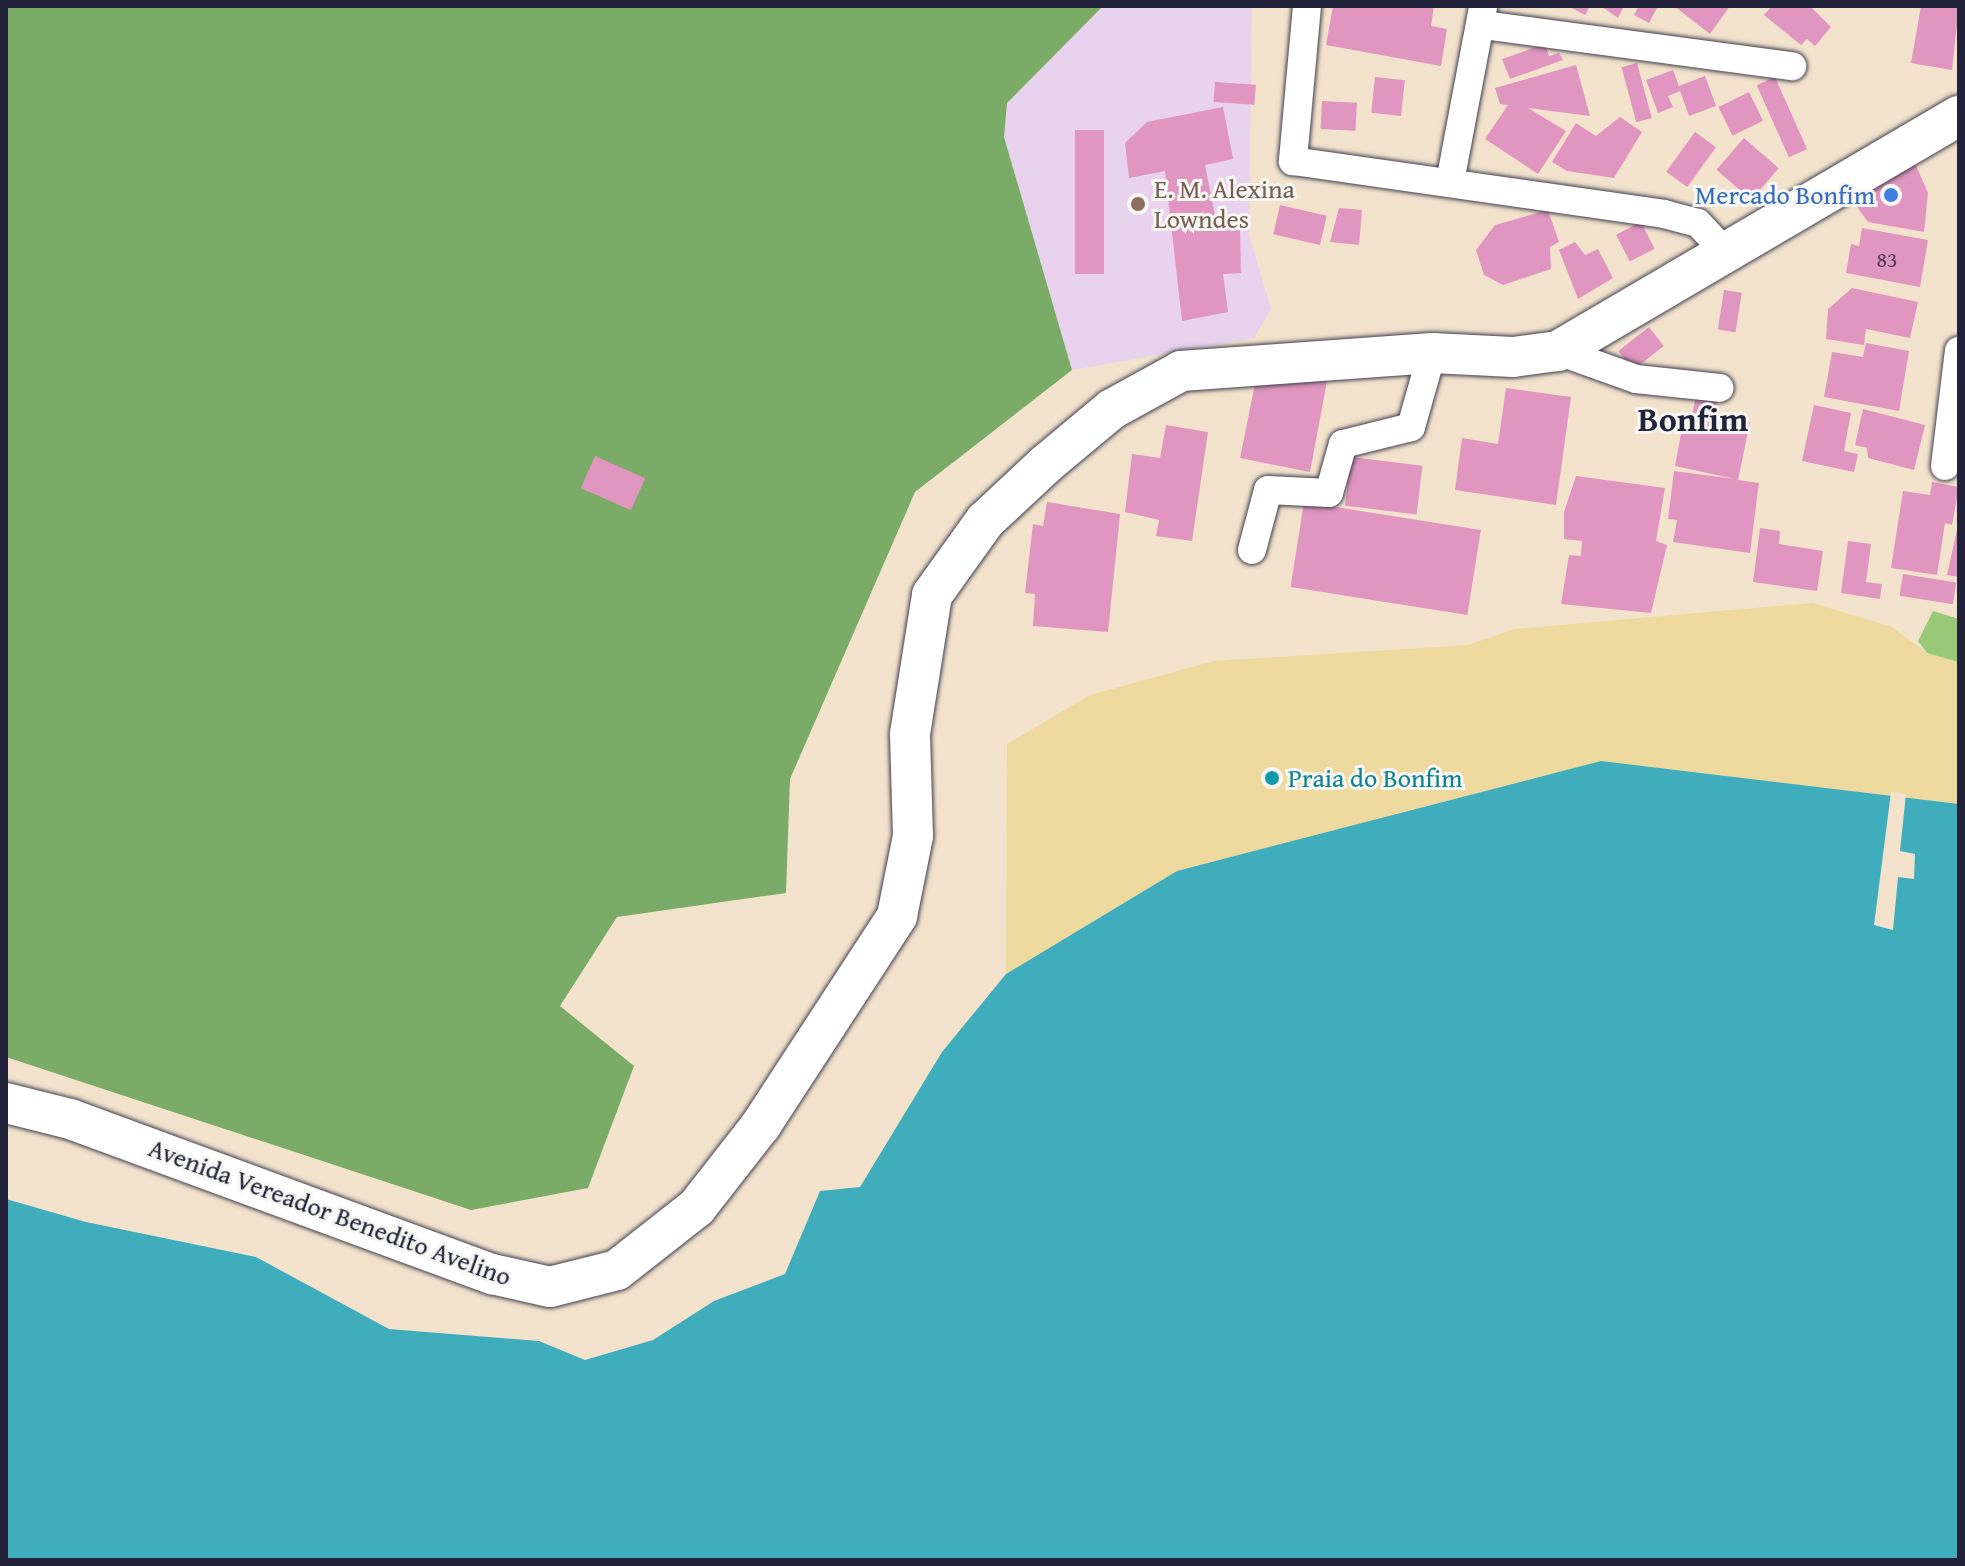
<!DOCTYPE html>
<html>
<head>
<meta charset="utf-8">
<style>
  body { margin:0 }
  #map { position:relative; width:1965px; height:1566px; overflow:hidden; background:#f3e3cc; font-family:"Gentium Book Plus",serif }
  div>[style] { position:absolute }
  .built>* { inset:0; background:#e8d2ee }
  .green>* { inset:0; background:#99c877 }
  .forest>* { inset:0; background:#7aac68 }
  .sand>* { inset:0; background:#eeda9e }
  .water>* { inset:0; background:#40adbd }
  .pier>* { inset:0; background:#f3e3cc }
  .building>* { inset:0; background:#e096c0; transform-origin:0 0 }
  .roads { filter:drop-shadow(0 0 2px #413f51) drop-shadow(0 0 2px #413f51) }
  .minor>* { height:28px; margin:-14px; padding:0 14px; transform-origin:14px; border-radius:14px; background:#fff }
  .secondary>* { height:40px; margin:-20px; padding:0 20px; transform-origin:20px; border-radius:20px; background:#fff }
  .dots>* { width:22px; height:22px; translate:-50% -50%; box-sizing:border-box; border:4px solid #f6f6f2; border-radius:50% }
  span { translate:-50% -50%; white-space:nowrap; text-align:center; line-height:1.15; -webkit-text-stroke:6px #f6f6f2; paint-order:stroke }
  .number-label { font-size:22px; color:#523f5c }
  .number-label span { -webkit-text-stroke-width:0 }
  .education-label { font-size:26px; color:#785e54 }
  .left { translate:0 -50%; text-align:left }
  .shop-label { font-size:26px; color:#366cbe }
  .right { translate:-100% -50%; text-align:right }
  .culture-label { font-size:26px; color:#0d838f }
  .street-label { font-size:26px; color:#22223b }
  .district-label { font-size:34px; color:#22223b; font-weight:700 }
  .frame { position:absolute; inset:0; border:8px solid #22223b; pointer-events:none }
</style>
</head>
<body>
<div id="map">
  <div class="built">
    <div style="clip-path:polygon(1103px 6px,1252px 6px,1249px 235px,1271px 309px,1254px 338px,1072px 370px,1004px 137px,1007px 103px)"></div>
  </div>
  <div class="green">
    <div style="clip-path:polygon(1933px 611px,1959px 619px,1959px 664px,1927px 653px,1918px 641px)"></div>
  </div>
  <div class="forest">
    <div style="clip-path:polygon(6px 6px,1103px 6px,1007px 103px,1004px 137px,1072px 370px,915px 492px,790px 779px,786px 893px,617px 917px,560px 1006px,634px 1066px,588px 1188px,471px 1210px,6px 1057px)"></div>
  </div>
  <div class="sand">
    <div style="clip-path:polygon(1813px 603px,1892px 627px,1927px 653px,1959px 662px,1959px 804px,1601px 761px,1177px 871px,1006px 974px,1007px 744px,1090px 695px,1214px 661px,1468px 645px,1514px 629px)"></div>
  </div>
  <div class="water">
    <div style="clip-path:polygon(1601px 761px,1959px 804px,1959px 1560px,6px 1560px,6px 1199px,86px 1222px,256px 1257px,389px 1329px,539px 1341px,585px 1360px,653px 1340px,714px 1301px,785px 1274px,820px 1191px,860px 1187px,942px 1052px,1006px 974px,1177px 871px)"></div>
  </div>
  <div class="pier">
    <div style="clip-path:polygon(1891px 792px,1906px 794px,1900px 851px,1915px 854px,1914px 879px,1898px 877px,1893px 930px,1874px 925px)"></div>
  </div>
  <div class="building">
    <div style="clip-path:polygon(1333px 6px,1434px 6px,1431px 26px,1447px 29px,1441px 66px,1326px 45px)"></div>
    <div style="clip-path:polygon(1568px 6px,1590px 6px,1585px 15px)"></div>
    <div style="clip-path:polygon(1601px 6px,1624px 6px,1618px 18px)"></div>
    <div style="clip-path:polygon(1639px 6px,1658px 6px,1649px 23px,1634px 15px)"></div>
    <div style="clip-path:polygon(1674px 6px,1730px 6px,1710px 34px)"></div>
    <div style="clip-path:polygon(1772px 6px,1810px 6px,1831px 27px,1815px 46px,1807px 39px,1801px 45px,1764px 15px)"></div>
    <div style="clip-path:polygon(1921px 6px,1959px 6px,1952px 70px,1911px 63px)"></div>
    <div style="clip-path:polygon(1545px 44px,1549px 56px,1559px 53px,1563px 60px,1510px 79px,1502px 59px)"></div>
    <div style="left:1637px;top:63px;width:57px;height:16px;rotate:75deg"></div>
    <div style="clip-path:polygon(1576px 65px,1590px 116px,1528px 108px,1566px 131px,1538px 174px,1485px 139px,1508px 105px,1500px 104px,1495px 88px)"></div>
    <div style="clip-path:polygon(1673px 70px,1679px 86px,1705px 76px,1716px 106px,1689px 116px,1680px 91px,1668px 96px,1673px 107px,1658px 113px,1646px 80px)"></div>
    <div style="left:1375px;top:77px;width:30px;height:36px;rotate:6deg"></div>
    <div style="left:1775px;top:77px;width:79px;height:20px;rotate:66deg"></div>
    <div style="left:1215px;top:82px;width:41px;height:20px;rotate:4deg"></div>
    <div style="left:1749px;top:92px;width:32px;height:34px;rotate:64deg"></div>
    <div style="left:1322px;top:101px;width:35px;height:28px;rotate:3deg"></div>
    <div style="clip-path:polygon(1223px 107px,1233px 159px,1205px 165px,1218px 231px,1240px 230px,1241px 273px,1223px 274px,1228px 312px,1182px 321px,1165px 171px,1129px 178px,1125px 143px,1147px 122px)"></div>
    <div style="clip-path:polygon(1620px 117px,1642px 132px,1614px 178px,1567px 171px,1552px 162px,1576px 123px,1596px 136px)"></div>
    <div style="left:1075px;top:130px;width:29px;height:144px"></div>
    <div style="left:1695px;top:132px;width:26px;height:49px;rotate:36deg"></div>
    <div style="left:1744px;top:138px;width:46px;height:42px;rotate:41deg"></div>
    <div style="clip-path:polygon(1914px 161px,1928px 193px,1924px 232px,1868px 222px,1850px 197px)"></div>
    <div style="left:1280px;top:205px;width:48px;height:30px;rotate:13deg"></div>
    <div style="clip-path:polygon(1339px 208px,1362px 210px,1359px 245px,1330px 242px)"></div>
    <div style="clip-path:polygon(1548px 210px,1559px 242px,1550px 247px,1551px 269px,1503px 285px,1484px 275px,1476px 250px,1495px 225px)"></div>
    <div style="left:1641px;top:222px;width:30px;height:28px;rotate:63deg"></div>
    <div style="clip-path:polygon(1862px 228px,1928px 240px,1920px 287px,1846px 273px,1851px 244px,1859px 246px)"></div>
    <div style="clip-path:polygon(1575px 242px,1585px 255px,1598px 249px,1613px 278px,1578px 299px,1559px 250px)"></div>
    <div style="clip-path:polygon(1852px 288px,1918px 302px,1910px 338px,1866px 329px,1864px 345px,1826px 339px,1828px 309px)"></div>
    <div style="left:1724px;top:290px;width:18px;height:40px;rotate:9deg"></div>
    <div style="left:1649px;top:327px;width:24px;height:39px;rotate:52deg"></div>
    <div style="clip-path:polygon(1866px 343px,1909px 351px,1899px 411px,1824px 397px,1832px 352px,1863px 357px)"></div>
    <div style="clip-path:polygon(1328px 376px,1310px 472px,1240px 458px,1256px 379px)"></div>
    <div style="clip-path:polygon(1506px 388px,1571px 397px,1556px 505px,1455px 490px,1462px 438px,1498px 444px)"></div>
    <div style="clip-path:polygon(1696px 397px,1717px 401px,1715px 415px,1750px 422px,1738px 480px,1759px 483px,1750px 553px,1673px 542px,1677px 520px,1668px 519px,1674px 471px,1735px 479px,1675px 466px,1685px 413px,1692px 414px)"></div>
    <div style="clip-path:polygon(1814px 405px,1851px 413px,1844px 451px,1858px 454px,1854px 472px,1802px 461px)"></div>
    <div style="clip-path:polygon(1863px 409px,1925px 425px,1914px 470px,1868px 458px,1867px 448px,1855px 445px)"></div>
    <div style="clip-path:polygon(1166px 425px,1208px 432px,1192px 541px,1156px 536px,1159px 520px,1125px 512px,1132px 454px,1160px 458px)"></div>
    <div style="left:595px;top:456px;width:55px;height:35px;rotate:24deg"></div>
    <div style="left:1351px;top:457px;width:72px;height:49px;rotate:7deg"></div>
    <div style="clip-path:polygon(1576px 476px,1665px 488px,1656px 541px,1667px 545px,1651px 613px,1561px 604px,1569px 555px,1581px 556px,1582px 541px,1564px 539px,1564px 512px)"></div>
    <div style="clip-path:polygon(1932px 482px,1959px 487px,1952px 525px,1945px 523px,1937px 575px,1891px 568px,1903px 491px,1930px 495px)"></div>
    <div style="clip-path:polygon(1047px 502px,1120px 514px,1108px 632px,1033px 626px,1035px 594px,1025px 593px,1033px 524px,1043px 526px)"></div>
    <div style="left:1304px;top:502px;width:179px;height:86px;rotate:9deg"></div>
    <div style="clip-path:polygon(1958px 525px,1959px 525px,1959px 577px,1947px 575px)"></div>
    <div style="clip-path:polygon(1760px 528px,1780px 531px,1779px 544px,1823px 551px,1817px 591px,1753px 582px)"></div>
    <div style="clip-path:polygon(1848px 541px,1871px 544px,1866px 582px,1882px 584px,1880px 599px,1841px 593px)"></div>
    <div style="left:1903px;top:574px;width:54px;height:22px;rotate:9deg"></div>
  </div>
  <div class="roads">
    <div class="minor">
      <div style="left:1307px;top:6px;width:156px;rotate:95.2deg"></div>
      <div style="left:1293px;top:161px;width:375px;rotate:8.1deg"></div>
      <div style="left:1664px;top:214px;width:35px;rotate:15deg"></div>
      <div style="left:1698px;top:223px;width:41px;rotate:47deg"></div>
      <div style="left:1483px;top:25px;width:312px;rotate:7.6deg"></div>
      <div style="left:1450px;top:182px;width:178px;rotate:-79.3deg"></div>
      <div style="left:1558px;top:351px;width:83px;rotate:19.7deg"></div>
      <div style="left:1636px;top:379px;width:84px;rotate:6.1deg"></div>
      <div style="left:1945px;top:466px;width:116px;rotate:-83.1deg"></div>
      <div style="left:1252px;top:550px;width:62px;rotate:-75.1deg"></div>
      <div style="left:1268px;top:490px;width:61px;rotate:2.8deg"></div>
      <div style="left:1329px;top:493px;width:51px;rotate:-74.1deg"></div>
      <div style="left:1343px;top:444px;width:70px;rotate:-14deg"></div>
      <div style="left:1411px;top:427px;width:77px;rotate:-74.2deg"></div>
    </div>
    <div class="secondary">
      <div style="left:6px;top:1103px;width:66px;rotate:14deg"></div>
      <div style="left:70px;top:1119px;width:450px;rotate:20.2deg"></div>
      <div style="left:492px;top:1274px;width:59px;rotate:12.6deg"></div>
      <div style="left:550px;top:1287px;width:69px;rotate:-14.2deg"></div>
      <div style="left:617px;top:1270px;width:102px;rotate:-38.2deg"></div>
      <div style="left:697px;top:1207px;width:104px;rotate:-52deg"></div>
      <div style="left:761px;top:1125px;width:249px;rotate:-56.9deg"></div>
      <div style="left:897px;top:916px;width:82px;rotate:-78.7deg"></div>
      <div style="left:913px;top:836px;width:102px;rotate:-91.7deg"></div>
      <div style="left:910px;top:734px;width:141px;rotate:-81deg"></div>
      <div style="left:932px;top:595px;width:91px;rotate:-54.4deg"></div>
      <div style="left:985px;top:521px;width:83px;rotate:-43.1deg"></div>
      <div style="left:1046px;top:464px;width:86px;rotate:-39.8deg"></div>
      <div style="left:1112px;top:409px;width:79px;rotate:-28.8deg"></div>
      <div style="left:1181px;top:371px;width:252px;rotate:-4.1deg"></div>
      <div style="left:1432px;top:353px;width:81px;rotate:2.8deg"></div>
      <div style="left:1513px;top:357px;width:45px;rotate:-7.6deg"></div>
      <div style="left:1558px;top:351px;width:465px;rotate:-30.4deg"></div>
    </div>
  </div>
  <div class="dots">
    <div style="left:1891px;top:195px;background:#3f7fe0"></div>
    <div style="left:1138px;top:204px;background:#8d6e63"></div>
    <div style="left:1272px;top:778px;background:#0f9aa8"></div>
  </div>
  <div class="number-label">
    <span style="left:1887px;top:260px">83</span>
  </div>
  <div class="education-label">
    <span class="left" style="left:1154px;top:204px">E. M. Alexina<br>Lowndes</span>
  </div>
  <div class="shop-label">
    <span class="right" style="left:1875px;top:195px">Mercado Bonfim</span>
  </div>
  <div class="culture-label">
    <span class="left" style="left:1288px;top:778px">Praia do Bonfim</span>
  </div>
  <div class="street-label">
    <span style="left:330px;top:1212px;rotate:20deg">Avenida Vereador Benedito Avelino</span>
  </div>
  <div class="district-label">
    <span style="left:1693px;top:419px">Bonfim</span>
  </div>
  <div class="frame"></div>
</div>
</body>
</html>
